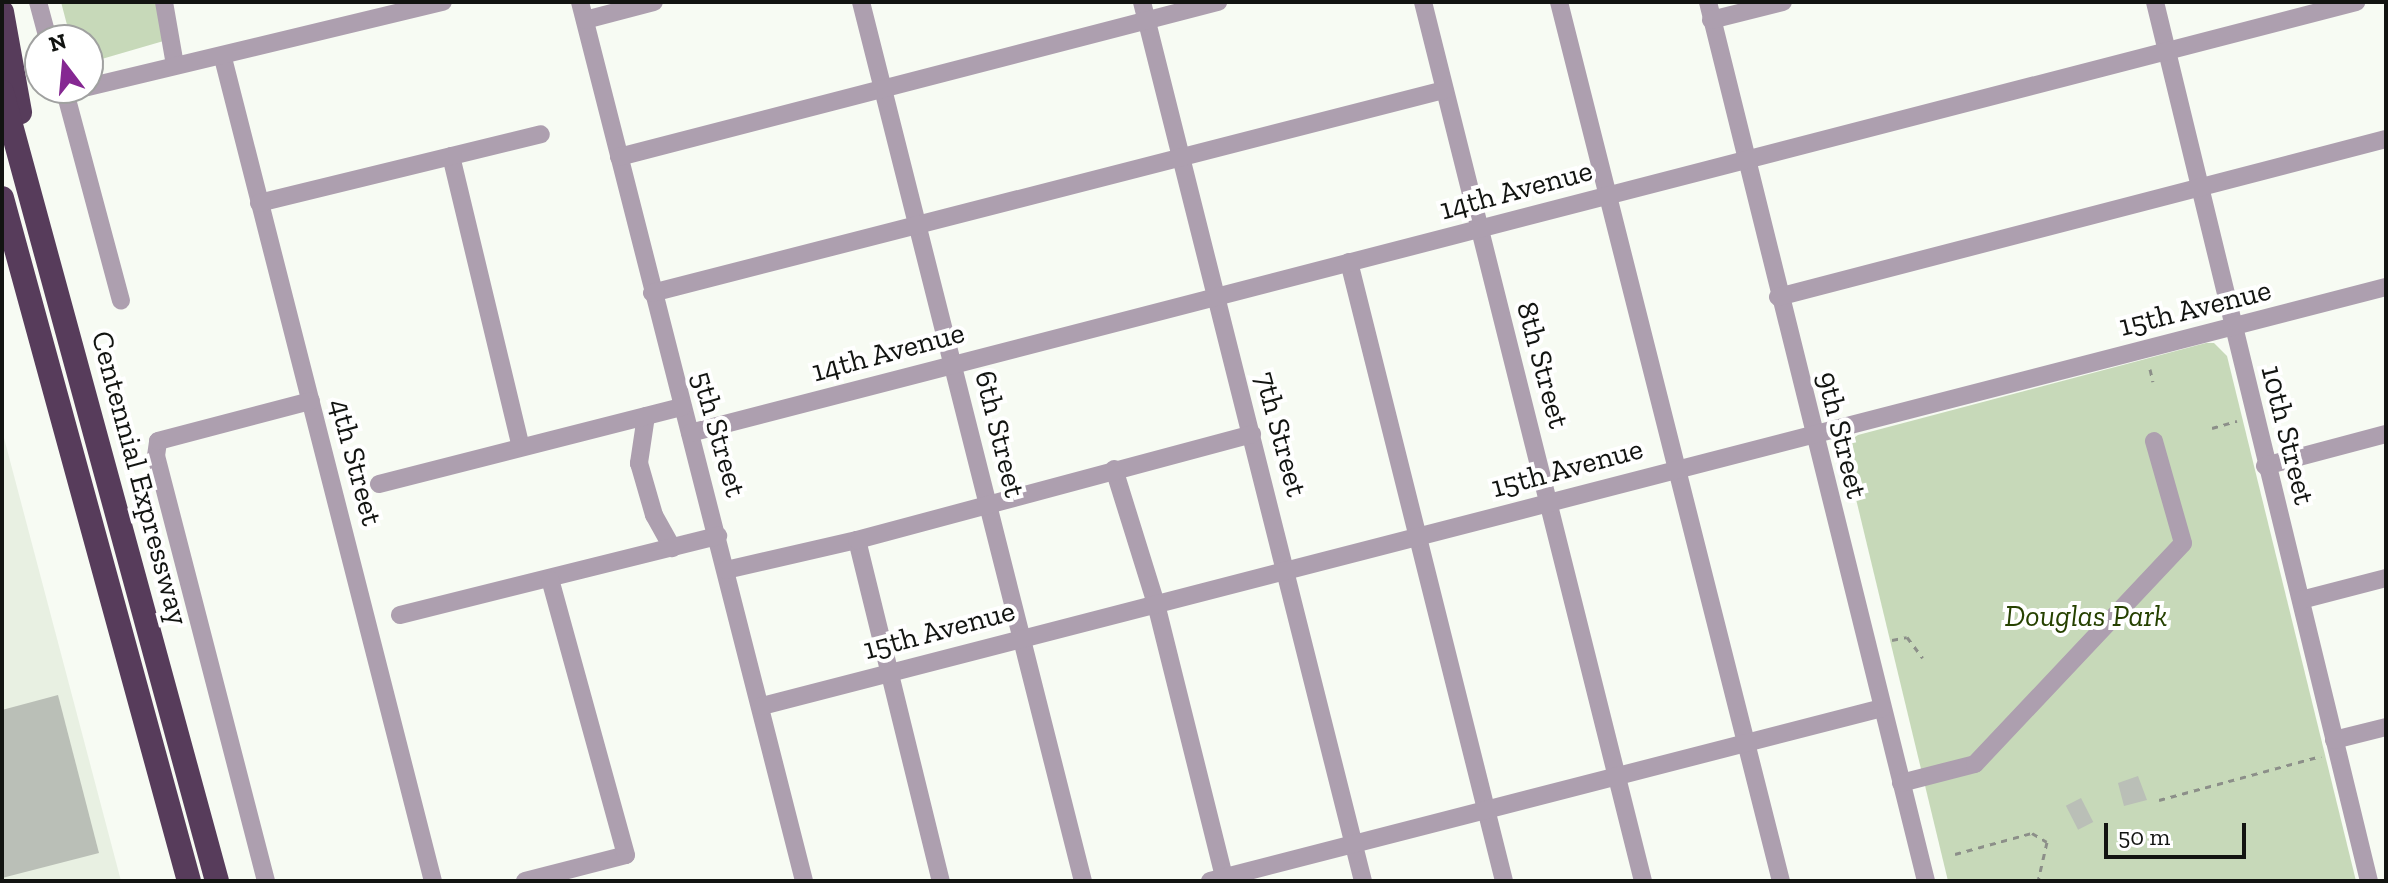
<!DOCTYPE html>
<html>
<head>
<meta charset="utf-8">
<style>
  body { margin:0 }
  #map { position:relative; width:2388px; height:883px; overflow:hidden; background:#f7fbf3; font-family:"Zilla Slab",serif }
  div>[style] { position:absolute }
  .built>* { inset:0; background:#e8f0e2 }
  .green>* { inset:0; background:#c7d9b9 }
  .building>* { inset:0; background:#babfb7; transform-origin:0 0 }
  .path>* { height:3px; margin-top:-1.5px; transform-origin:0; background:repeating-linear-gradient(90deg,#8c8f89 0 6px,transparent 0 12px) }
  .minor>* { height:18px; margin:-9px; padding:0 9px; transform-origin:9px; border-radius:9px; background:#ad9faf }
  .highway>* { height:24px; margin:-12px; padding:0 12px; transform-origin:12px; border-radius:12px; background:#573c5b }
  span { translate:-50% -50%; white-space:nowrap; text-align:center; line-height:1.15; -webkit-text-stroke:8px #fff; paint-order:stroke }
  .street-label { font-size:30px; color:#121411 }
  .park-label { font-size:30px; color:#264100; font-style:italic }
  .frame { position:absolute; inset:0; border:4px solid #121411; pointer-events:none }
  .north { position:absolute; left:24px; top:24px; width:80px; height:80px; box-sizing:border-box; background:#fff; border:2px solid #a0a1a0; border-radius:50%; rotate:344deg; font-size:22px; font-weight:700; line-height:32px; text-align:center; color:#121411 }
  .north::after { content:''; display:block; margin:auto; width:28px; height:36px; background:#852892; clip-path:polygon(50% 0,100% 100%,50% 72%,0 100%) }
  .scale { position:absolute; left:2104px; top:823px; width:142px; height:36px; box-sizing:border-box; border:4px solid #121411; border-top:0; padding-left:10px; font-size:24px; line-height:28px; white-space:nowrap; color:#121411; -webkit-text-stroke:6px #fff; paint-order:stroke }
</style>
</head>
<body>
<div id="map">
  <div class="built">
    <div style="clip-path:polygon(2px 438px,4px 438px,121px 881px,2px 881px)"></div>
  </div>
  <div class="green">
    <div style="clip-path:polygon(61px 2px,159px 2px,167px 40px,88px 63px,88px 40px,71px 40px)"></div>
    <div style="clip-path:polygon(2206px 343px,2214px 343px,2227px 356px,2356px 881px,1948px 881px,1843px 445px,1858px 435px)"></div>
  </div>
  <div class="building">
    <div style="clip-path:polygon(58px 695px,99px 853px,2px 878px,2px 710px)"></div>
    <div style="clip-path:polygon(2138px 776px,2147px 800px,2124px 806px,2118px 783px)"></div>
    <div style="left:2081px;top:798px;width:27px;height:17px;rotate:63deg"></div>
  </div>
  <div class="path">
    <div style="left:2150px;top:369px;width:13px;rotate:77deg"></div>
    <div style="left:2212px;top:428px;width:26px;rotate:-16deg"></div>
    <div style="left:1892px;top:640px;width:15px;rotate:-11deg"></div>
    <div style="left:1907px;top:637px;width:26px;rotate:53deg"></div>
    <div style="left:2159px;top:800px;width:168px;rotate:-15.2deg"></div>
    <div style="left:1955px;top:854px;width:80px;rotate:-15.3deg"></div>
    <div style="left:2032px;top:833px;width:17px;rotate:31deg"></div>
    <div style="left:2047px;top:842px;width:40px;rotate:103deg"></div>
  </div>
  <div class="minor">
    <div style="left:38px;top:2px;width:39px;rotate:75deg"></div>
    <div style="left:164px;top:2px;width:64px;rotate:80.1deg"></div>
    <div style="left:580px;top:2px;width:907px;rotate:75.7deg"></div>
    <div style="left:861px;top:2px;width:907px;rotate:75.83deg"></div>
    <div style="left:1142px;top:2px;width:906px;rotate:75.89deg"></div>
    <div style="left:1423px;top:2px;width:906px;rotate:75.95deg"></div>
    <div style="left:1559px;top:2px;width:907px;rotate:75.83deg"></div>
    <div style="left:1708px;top:2px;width:906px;rotate:76.07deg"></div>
    <div style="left:2155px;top:2px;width:905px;rotate:76.32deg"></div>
    <div style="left:585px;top:20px;width:71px;rotate:-14.6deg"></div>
    <div style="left:1711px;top:20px;width:74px;rotate:-14deg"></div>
    <div style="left:223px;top:58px;width:849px;rotate:75.69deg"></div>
    <div style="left:88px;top:87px;width:365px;rotate:-13.5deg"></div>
    <div style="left:64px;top:88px;width:220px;rotate:75deg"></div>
    <div style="left:451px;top:156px;width:299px;rotate:76.5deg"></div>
    <div style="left:619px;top:157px;width:619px;rotate:-14.51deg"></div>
    <div style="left:259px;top:203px;width:290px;rotate:-13.7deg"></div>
    <div style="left:1349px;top:262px;width:638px;rotate:75.94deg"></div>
    <div style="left:652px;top:293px;width:818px;rotate:-14.38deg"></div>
    <div style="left:1778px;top:297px;width:628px;rotate:-14.57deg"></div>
    <div style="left:646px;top:416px;width:48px;rotate:98.5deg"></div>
    <div style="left:639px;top:463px;width:54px;rotate:73.9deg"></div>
    <div style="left:654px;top:515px;width:38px;rotate:61deg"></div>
    <div style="left:690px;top:433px;width:1721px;rotate:-14.5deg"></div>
    <div style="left:2265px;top:466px;width:125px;rotate:-14.8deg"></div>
    <div style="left:1114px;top:469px;width:141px;rotate:72.7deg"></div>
    <div style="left:1156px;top:604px;width:285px;rotate:76deg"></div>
    <div style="left:379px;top:484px;width:313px;rotate:-14.3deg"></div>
    <div style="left:857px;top:540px;width:351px;rotate:76.2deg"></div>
    <div style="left:726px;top:570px;width:134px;rotate:-12.9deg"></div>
    <div style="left:857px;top:540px;width:409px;rotate:-15deg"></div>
    <div style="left:2301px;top:600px;width:88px;rotate:-14.5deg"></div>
    <div style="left:400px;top:615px;width:328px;rotate:-14deg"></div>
    <div style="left:762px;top:706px;width:1677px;rotate:-14.47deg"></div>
    <div style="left:2334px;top:740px;width:54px;rotate:-14deg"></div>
    <div style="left:1901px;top:783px;width:76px;rotate:-14.4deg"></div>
    <div style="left:1975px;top:764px;width:303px;rotate:-46.7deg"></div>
    <div style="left:2183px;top:543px;width:106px;rotate:-105.9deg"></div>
    <div style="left:266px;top:881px;width:439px;rotate:-104.5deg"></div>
    <div style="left:156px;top:456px;width:15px;rotate:-82deg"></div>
    <div style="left:158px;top:441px;width:158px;rotate:-14.7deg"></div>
    <div style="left:525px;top:881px;width:104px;rotate:-14.4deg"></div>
    <div style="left:626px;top:855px;width:285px;rotate:-105.4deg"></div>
    <div style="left:1210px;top:881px;width:694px;rotate:-14.44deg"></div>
  </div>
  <div class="highway">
    <div style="left:2px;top:12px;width:102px;rotate:79.8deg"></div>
    <div style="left:2px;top:92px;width:818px;rotate:74.76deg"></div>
    <div style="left:2px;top:198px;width:708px;rotate:74.69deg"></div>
  </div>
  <div class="street-label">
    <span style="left:1516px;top:190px;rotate:-15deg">14th Avenue</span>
    <span style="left:2195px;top:308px;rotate:-14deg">15th Avenue</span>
    <span style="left:888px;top:352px;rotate:-15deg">14th Avenue</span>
    <span style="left:1543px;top:365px;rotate:75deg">8th Street</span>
    <span style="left:719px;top:434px;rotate:74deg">5th Street</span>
    <span style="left:1000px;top:434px;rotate:76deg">6th Street</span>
    <span style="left:1281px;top:434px;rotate:75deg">7th Street</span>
    <span style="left:1842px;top:435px;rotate:76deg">9th Street</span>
    <span style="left:2288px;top:435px;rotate:76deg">10th Street</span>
    <span style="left:356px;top:462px;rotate:75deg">4th Street</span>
    <span style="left:1567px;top:468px;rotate:-15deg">15th Avenue</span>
    <span style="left:140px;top:478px;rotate:75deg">Centennial Expressway</span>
    <span style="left:939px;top:630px;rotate:-15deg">15th Avenue</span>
  </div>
  <div class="park-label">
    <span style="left:2086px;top:616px">Douglas Park</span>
  </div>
  <div class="frame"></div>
  <div class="north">N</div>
  <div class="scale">50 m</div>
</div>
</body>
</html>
